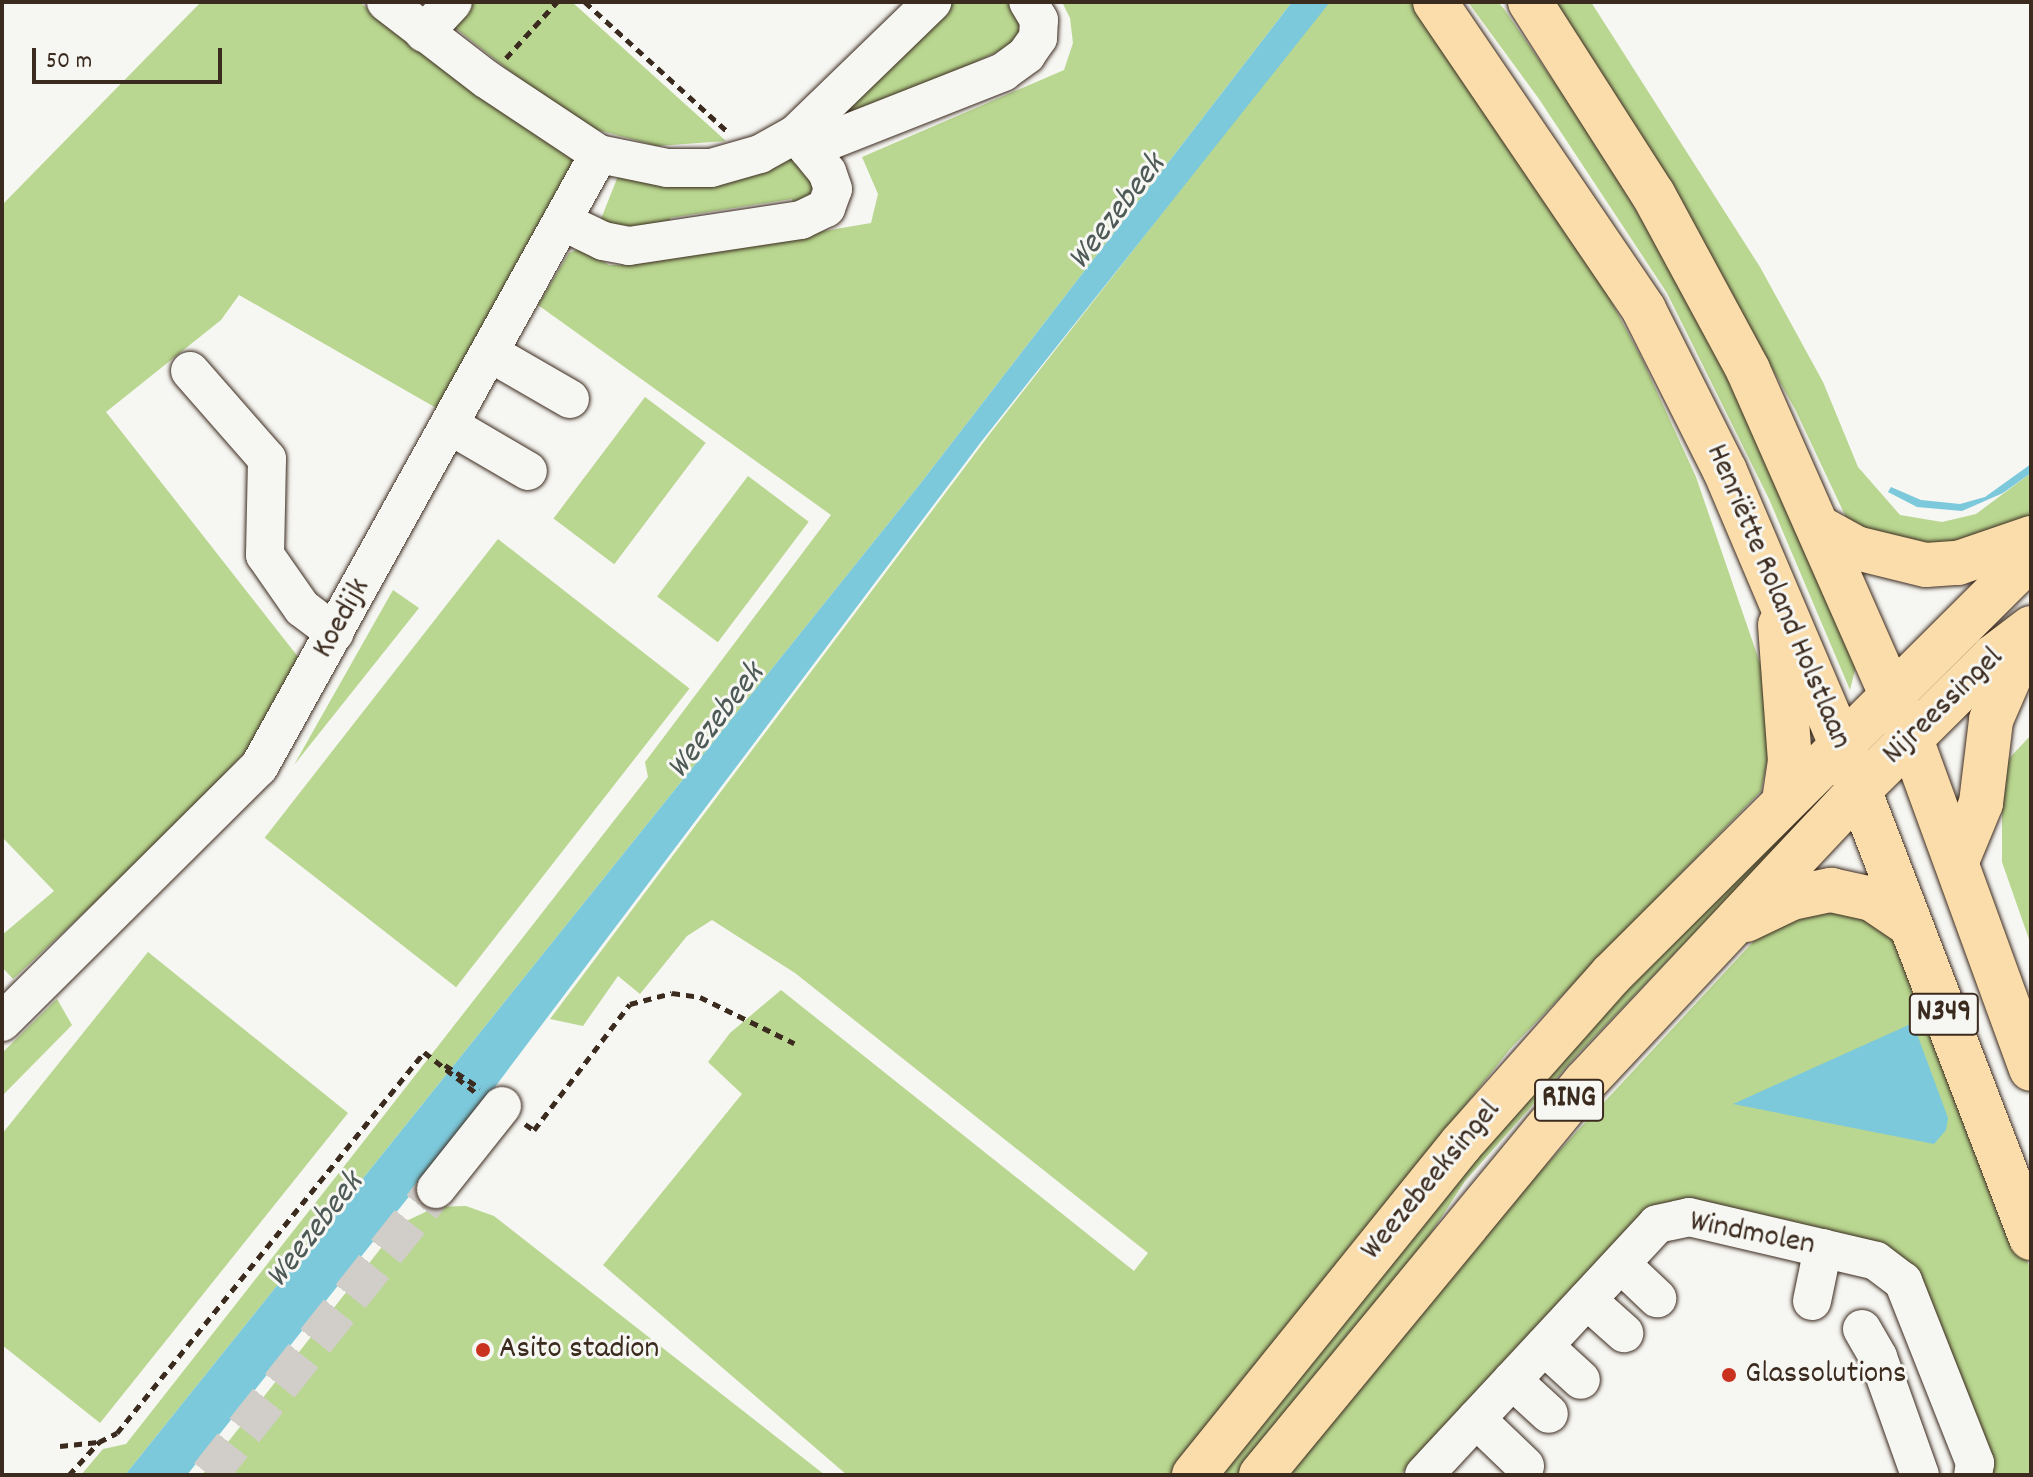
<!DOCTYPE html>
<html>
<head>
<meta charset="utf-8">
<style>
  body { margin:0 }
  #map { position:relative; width:2033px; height:1477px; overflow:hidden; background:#f6f6f2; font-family:Dekko,sans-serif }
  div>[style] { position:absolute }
  .green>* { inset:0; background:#b9d790; transform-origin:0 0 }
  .water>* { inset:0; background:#7cc9db }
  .minor-tunnel>* { height:38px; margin-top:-19px; transform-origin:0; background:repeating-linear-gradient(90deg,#d1cdc8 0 38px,transparent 0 57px) }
  .path>* { height:5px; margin-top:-2.5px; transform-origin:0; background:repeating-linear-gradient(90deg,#3b2a1e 0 8px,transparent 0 14px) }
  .roads { filter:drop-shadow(0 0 2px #3b2a1e) drop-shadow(0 0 2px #3b2a1e) }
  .minor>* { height:38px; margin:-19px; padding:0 19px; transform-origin:19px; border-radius:19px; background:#f6f6f2 }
  .major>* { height:44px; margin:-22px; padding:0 22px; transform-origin:22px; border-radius:22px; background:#fbddab }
  .dots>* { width:22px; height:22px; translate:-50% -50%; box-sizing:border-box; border:4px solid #f6f6f2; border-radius:50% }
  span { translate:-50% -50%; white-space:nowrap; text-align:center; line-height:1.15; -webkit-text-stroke:6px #f6f6f2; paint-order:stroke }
  .shield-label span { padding:2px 6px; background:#f6f6f2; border:2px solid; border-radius:6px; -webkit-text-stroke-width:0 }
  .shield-label { font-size:30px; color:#3b2a1e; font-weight:700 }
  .street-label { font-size:32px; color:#3b2a1e }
  .poi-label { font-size:32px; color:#3b2a1e }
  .left { translate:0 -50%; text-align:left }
  .water-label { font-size:34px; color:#4e5a57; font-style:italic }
  .frame { position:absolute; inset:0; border:4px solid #3b2a1e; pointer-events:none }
  .scale { position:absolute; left:32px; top:48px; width:190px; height:36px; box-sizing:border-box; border:4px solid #3b2a1e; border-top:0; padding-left:10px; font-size:24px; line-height:28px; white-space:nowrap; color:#3b2a1e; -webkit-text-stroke:6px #f6f6f2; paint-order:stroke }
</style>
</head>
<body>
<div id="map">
  <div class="green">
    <div style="clip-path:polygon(201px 2px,359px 2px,577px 163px,438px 409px,239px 295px,221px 320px,106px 412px,299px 658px,250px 747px,161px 841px,13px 979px,2px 967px,2px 935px,54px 891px,2px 837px,2px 205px)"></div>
    <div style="clip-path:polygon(469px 2px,572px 2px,726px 141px,657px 146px,594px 129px,540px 95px,454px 27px)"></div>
    <div style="clip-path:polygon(950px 2px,1020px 2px,1023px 23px,1016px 43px,840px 126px,835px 114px)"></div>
    <div style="clip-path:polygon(1062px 2px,1292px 2px,920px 484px,125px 1475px,81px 1475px,103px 1449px,126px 1444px,360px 1146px,648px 777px,645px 762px,831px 515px,538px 305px,569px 253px,581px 248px,609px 265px,624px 265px,871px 223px,878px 194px,862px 157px,1064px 70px,1073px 43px,1070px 18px)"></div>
    <div style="clip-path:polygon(1327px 2px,1413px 2px,1469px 70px,1564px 213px,1642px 359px,1696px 477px,1772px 698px,1772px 739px,1761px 791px,1510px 1049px,1171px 1475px,847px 1475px,603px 1265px,742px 1094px,708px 1062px,730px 1033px,781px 990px,1134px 1271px,1148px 1253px,795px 973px,712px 920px,687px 936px,640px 994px,618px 976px,583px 1026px,550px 1019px,992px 431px)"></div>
    <div style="clip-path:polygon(1468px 2px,1498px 2px,1504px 9px,1592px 137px,1699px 315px,1859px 654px,1850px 690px,1769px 499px,1667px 293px,1539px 99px)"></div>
    <div style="clip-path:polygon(1537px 2px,1591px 2px,1760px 267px,1823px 382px,1858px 467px,1900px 515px,1942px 522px,1976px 514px,2031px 473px,2031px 516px,2023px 525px,1939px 554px,1852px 530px,1795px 409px,1741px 314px)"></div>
    <div style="clip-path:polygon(791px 149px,824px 192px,797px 217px,792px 199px,670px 218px,672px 237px,623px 242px,601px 219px,618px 176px)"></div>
    <div style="left:645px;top:397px;width:76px;height:152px;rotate:37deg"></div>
    <div style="left:748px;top:476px;width:76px;height:151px;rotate:37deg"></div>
    <div style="left:498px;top:539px;width:243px;height:379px;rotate:38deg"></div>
    <div style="clip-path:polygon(393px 590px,419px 608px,294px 765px)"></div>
    <div style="clip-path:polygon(2031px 735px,2031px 945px,2002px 862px,2002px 766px)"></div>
    <div style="clip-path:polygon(1805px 804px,1812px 811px,1578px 1054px,1465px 1181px,1420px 1250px,1245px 1475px,1213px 1475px,1521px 1097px)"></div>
    <div style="clip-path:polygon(1828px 907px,1857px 914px,1906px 948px,2031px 1271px,2031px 1475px,1990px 1474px,1904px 1258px,1892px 1251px,1633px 1222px,1400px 1475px,1280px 1475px,1412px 1309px,1765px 929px)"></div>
    <div style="clip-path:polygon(148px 952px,348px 1113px,100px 1423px,2px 1345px,2px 1134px)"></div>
    <div style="clip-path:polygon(57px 999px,72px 1025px,2px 1096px,2px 1053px)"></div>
    <div style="clip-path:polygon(466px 1206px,494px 1216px,825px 1475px,202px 1475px,400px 1224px,436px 1207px)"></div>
  </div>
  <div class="water">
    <div style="clip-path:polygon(1292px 2px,1330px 2px,981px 442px,470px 1120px,187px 1475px,125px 1475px,920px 484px)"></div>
    <div style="clip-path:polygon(2031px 464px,2031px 473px,2003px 493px,1962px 511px,1917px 507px,1888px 492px,1891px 487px,1921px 500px,1960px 504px,1985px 497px)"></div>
    <div style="clip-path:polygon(1913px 1023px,1948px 1118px,1946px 1130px,1934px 1144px,1733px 1104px)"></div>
  </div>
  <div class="minor-tunnel">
    <div style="left:209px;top:1475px;width:365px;rotate:-51.6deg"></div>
  </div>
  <div class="path">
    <div style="left:585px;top:2px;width:192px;rotate:42.3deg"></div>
    <div style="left:506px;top:58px;width:76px;rotate:-47.7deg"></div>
    <div style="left:445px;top:1065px;width:42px;rotate:33.3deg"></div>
    <div style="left:525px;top:1124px;width:11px;rotate:34deg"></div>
    <div style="left:534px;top:1130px;width:158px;rotate:-52.7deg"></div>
    <div style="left:630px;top:1004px;width:43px;rotate:-14.7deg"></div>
    <div style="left:672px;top:993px;width:28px;rotate:8deg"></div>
    <div style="left:700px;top:997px;width:105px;rotate:26.1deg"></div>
    <div style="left:60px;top:1446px;width:38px;rotate:-6deg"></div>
    <div style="left:69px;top:1475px;width:45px;rotate:-47.7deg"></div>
    <div style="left:99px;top:1442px;width:20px;rotate:-27deg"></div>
    <div style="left:117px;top:1433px;width:489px;rotate:-51.1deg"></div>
    <div style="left:424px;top:1052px;width:65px;rotate:38.1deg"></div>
  </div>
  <div class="roads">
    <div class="minor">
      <div style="left:386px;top:2px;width:126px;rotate:37.6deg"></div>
      <div style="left:486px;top:79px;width:136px;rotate:33.6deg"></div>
      <div style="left:599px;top:154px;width:69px;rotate:11.6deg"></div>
      <div style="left:667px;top:168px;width:44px"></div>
      <div style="left:711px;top:168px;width:51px;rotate:-15.9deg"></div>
      <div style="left:760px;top:154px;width:41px;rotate:-29.1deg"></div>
      <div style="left:796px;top:134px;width:190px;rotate:-44.1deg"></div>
      <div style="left:424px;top:33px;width:42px;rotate:-46.9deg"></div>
      <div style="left:808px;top:149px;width:210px;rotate:-21.5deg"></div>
      <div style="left:1003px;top:72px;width:29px;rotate:-36deg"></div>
      <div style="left:1026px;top:55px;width:21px;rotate:-55deg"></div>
      <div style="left:1038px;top:38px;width:18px;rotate:-87deg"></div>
      <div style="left:1039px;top:20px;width:21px;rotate:-121deg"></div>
      <div style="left:566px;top:223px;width:41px;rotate:25.9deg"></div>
      <div style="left:603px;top:241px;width:26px;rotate:11deg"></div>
      <div style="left:629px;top:246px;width:174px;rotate:-8.6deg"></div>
      <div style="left:801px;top:220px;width:28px;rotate:-26deg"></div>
      <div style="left:826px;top:208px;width:20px;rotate:-70deg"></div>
      <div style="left:833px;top:189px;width:18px;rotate:-109deg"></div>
      <div style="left:827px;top:172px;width:49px;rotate:-129.2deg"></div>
      <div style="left:492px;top:354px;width:90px;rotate:30deg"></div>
      <div style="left:190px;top:371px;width:117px;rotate:48.8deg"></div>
      <div style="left:267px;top:459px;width:96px;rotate:91.2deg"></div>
      <div style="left:265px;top:555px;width:65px;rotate:55.1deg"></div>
      <div style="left:302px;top:608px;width:41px;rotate:37.1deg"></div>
      <div style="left:451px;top:426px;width:89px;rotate:30.3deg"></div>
      <div style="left:2px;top:1022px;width:362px;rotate:-44.8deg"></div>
      <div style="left:259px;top:767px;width:701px;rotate:-60.99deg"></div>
      <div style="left:436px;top:1189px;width:106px;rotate:-51.5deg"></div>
      <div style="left:1621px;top:1264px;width:50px;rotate:43.4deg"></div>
      <div style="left:1587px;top:1300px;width:50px;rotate:41.7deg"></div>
      <div style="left:1812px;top:1301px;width:54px;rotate:-78.3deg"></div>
      <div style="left:1862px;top:1329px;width:32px;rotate:60deg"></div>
      <div style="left:1878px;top:1357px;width:125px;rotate:70.4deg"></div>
      <div style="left:1544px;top:1346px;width:50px;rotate:42.6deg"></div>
      <div style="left:1512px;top:1380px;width:50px;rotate:42.6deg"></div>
      <div style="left:1476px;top:1419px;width:68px;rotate:43.8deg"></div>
      <div style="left:1424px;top:1475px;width:342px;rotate:-47.1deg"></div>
      <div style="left:1657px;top:1224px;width:33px;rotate:-12deg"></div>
      <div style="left:1689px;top:1217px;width:192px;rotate:13.2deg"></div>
      <div style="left:1876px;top:1261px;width:34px;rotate:37deg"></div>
      <div style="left:1903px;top:1281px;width:196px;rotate:68.4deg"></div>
      <div style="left:1975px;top:1463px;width:12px;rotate:99deg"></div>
    </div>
    <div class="major">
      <div style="left:1435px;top:2px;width:372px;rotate:55.8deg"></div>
      <div style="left:1644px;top:310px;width:180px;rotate:63.3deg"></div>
      <div style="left:1725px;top:471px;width:315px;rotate:67deg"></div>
      <div style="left:1848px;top:761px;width:511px;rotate:69.01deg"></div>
      <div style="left:1530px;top:2px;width:228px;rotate:57.4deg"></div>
      <div style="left:1653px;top:194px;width:200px;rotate:61.6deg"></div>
      <div style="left:1748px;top:370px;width:403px;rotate:66.2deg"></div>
      <div style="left:1911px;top:739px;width:351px;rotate:70deg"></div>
      <div style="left:1818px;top:527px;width:43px;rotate:28.9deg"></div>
      <div style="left:1856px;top:548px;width:72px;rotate:13.7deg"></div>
      <div style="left:1926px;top:565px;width:32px;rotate:-4deg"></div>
      <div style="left:1958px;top:563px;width:77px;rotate:-18.9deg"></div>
      <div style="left:1780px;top:625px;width:136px;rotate:85.8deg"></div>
      <div style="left:1790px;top:761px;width:40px;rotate:98.5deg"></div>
      <div style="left:1957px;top:861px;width:63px;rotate:-67.5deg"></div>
      <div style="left:1981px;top:803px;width:84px;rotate:-83.1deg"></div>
      <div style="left:1991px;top:720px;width:90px;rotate:-66.6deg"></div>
      <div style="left:1746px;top:920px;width:51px;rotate:-25.6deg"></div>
      <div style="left:1792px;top:898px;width:40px;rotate:-12deg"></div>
      <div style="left:1831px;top:890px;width:42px;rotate:12.4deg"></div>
      <div style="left:1872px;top:899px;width:45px;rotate:34deg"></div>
      <div style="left:1194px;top:1475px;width:425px;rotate:-51.1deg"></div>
      <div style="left:1461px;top:1144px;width:226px;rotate:-48.4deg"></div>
      <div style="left:1611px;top:975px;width:593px;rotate:-44.86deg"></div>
      <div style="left:1261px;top:1475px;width:509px;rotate:-50.5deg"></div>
      <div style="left:1585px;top:1082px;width:400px;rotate:-46.8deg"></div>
      <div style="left:1859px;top:790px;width:189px;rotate:-44.8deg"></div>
      <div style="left:1993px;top:657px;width:48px;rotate:-37.3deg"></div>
    </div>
  </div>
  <div class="dots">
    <div style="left:483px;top:1350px;background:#c8321e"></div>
    <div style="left:1729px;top:1375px;background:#c8321e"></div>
  </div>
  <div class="shield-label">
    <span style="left:1944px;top:1014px">N349</span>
    <span style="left:1569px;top:1100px">RING</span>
  </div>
  <div class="street-label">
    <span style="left:1777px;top:597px;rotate:67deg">Henriëtte Roland Holstlaan</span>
    <span style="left:343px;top:619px;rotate:-61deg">Koedijk</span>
    <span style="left:1944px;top:707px;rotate:-44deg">Nijreessingel</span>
    <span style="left:1432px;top:1181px;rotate:-50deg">Weezebeeksingel</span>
    <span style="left:1752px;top:1235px;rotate:11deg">Windmolen</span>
  </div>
  <div class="poi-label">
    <span class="left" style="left:499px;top:1350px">Asito stadion</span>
    <span class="left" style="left:1745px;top:1375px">Glassolutions</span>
  </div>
  <div class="water-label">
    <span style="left:1118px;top:213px;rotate:-52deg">Weezebeek</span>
    <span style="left:717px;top:722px;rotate:-52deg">Weezebeek</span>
    <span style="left:316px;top:1231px;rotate:-52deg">Weezebeek</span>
  </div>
  <div class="frame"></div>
  <div class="scale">50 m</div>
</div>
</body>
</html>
